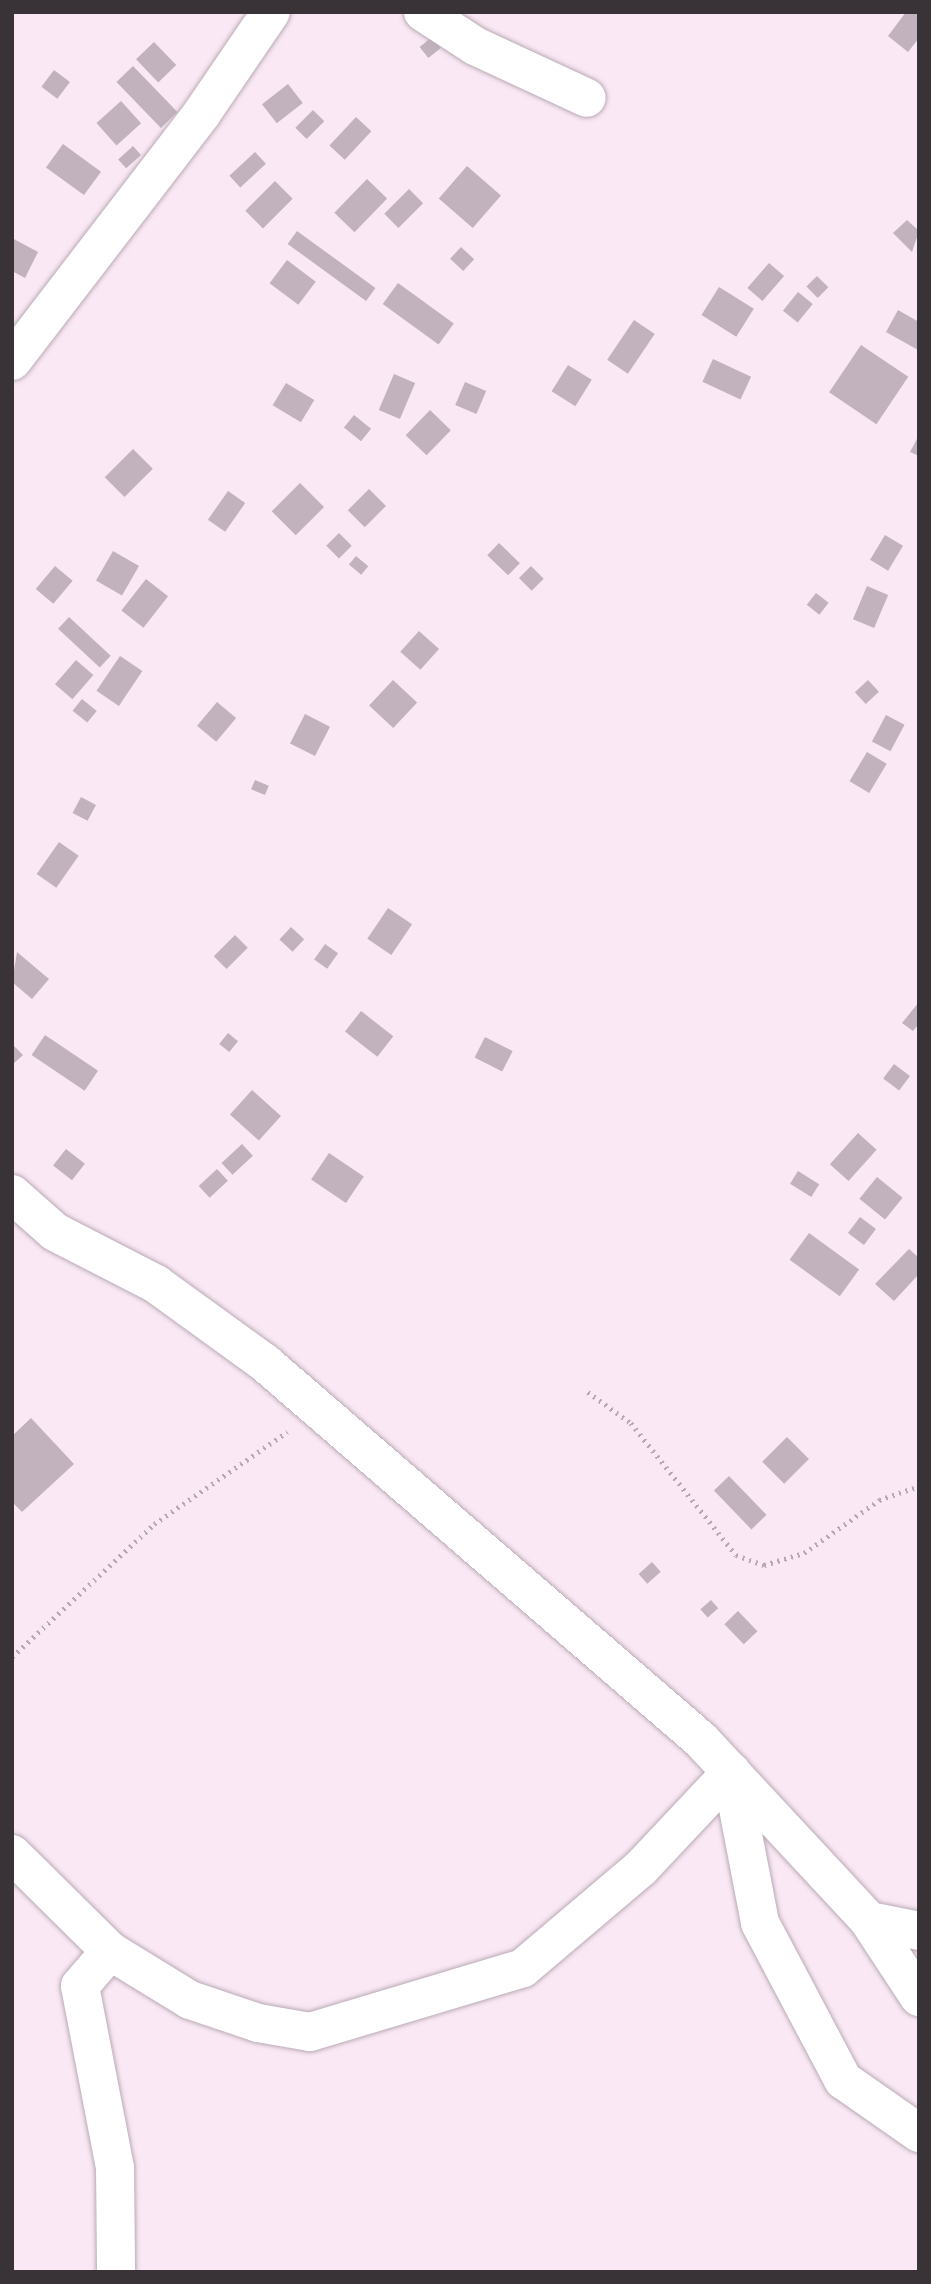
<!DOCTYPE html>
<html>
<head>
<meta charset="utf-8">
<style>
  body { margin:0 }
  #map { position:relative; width:931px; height:2284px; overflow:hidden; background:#fae9f5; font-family:Manrope,sans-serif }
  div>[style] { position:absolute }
  .building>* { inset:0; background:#c1b2bd; transform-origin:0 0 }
  .path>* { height:4.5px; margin-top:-2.25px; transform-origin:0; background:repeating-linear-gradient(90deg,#b6a9b2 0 2px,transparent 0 7px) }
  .roads { filter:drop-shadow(0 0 2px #baaab6) drop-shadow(0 0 2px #baaab6) }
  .minor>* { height:38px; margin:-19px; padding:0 19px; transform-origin:19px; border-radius:19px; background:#fff }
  span { translate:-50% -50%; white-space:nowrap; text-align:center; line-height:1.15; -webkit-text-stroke:5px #fff; paint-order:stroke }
  .frame { position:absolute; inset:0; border:14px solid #393337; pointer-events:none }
</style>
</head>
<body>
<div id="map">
  <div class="building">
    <div style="clip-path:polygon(906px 12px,919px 13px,919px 38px,908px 52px,888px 36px)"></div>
    <div style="left:432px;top:37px;width:14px;height:16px;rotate:51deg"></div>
    <div style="left:154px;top:42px;width:32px;height:25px;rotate:46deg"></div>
    <div style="left:133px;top:66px;width:64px;height:23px;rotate:46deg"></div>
    <div style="left:54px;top:70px;width:20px;height:21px;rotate:37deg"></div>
    <div style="left:288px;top:84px;width:24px;height:33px;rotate:52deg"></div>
    <div style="left:121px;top:101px;width:30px;height:33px;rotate:48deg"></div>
    <div style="left:313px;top:110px;width:16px;height:25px;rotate:45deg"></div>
    <div style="left:356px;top:117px;width:21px;height:39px;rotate:43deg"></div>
    <div style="left:63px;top:144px;width:47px;height:29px;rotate:36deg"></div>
    <div style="left:133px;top:146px;width:12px;height:20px;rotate:48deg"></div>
    <div style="left:255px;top:152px;width:16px;height:35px;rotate:47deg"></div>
    <div style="left:467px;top:166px;width:45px;height:43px;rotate:41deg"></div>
    <div style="left:367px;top:179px;width:28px;height:47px;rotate:44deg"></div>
    <div style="left:275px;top:181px;width:25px;height:42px;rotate:45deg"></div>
    <div style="left:409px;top:189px;width:20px;height:35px;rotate:45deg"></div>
    <div style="clip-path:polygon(907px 220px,919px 231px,912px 252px,893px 233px)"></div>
    <div style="left:297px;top:231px;width:97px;height:16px;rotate:36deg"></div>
    <div style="clip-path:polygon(12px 238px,38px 252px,25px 278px,12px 271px)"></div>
    <div style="left:461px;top:247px;width:18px;height:16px;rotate:43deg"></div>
    <div style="left:287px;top:260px;width:36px;height:29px;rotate:37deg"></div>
    <div style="left:769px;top:263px;width:20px;height:33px;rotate:41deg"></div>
    <div style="left:817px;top:276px;width:16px;height:15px;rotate:45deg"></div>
    <div style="left:398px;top:283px;width:69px;height:26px;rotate:36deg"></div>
    <div style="left:719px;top:287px;width:41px;height:33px;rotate:32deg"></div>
    <div style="left:798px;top:292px;width:19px;height:24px;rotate:39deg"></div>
    <div style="clip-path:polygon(898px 310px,919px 322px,918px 350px,886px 332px)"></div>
    <div style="left:634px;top:320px;width:25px;height:48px;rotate:34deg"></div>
    <div style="left:861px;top:345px;width:57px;height:57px;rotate:34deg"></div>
    <div style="left:713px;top:359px;width:42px;height:25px;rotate:25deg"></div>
    <div style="left:568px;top:365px;width:28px;height:31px;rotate:32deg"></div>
    <div style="left:394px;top:374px;width:23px;height:39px;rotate:23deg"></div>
    <div style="left:465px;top:382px;width:23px;height:25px;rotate:23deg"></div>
    <div style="left:286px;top:383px;width:33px;height:26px;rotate:31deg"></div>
    <div style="left:430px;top:410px;width:29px;height:35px;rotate:44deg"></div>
    <div style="left:354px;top:415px;width:22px;height:16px;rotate:39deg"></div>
    <div style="clip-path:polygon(919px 435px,919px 456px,910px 452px)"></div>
    <div style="left:133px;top:449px;width:28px;height:40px;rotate:45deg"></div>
    <div style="left:300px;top:483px;width:34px;height:40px;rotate:45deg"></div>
    <div style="left:369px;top:489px;width:24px;height:30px;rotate:45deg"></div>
    <div style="left:228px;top:491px;width:21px;height:35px;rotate:35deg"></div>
    <div style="left:339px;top:533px;width:18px;height:18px;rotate:45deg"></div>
    <div style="left:885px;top:535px;width:21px;height:29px;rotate:31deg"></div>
    <div style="left:499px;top:543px;width:29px;height:17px;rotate:44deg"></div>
    <div style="left:113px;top:551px;width:30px;height:34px;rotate:30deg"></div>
    <div style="left:356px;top:556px;width:16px;height:11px;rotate:40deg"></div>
    <div style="left:55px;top:566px;width:23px;height:30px;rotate:40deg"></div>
    <div style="left:531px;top:566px;width:18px;height:17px;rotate:45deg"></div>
    <div style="left:146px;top:579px;width:28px;height:40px;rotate:38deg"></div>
    <div style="left:867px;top:586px;width:23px;height:36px;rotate:23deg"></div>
    <div style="left:816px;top:593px;width:16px;height:15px;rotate:38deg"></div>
    <div style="left:69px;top:617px;width:57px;height:16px;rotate:43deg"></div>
    <div style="left:419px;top:631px;width:27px;height:28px;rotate:42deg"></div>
    <div style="left:120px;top:656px;width:27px;height:42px;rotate:34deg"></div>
    <div style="left:76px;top:660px;width:23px;height:32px;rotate:41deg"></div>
    <div style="left:393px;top:680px;width:33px;height:35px;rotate:43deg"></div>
    <div style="left:868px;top:680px;width:16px;height:18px;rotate:47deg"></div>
    <div style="left:82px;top:699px;width:19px;height:15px;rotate:39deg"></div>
    <div style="left:217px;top:702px;width:25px;height:31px;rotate:40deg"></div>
    <div style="left:305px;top:714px;width:28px;height:33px;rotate:27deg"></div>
    <div style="left:886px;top:715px;width:21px;height:30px;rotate:28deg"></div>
    <div style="left:867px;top:752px;width:23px;height:34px;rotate:31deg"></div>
    <div style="left:255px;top:780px;width:15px;height:10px;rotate:23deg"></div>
    <div style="left:81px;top:797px;width:17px;height:18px;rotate:28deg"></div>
    <div style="left:59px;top:842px;width:24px;height:39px;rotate:35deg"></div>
    <div style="left:388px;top:908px;width:29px;height:37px;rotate:34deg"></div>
    <div style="left:291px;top:927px;width:18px;height:17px;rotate:43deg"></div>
    <div style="left:235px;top:935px;width:18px;height:30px;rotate:45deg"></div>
    <div style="left:325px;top:944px;width:16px;height:19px;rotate:35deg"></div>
    <div style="clip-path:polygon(17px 952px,49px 979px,32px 999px,12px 982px)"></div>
    <div style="clip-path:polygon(919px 1002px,919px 1024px,913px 1031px,902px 1023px)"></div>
    <div style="left:361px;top:1011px;width:41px;height:26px;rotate:38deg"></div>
    <div style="left:228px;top:1033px;width:13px;height:14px;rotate:39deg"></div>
    <div style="left:45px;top:1035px;width:64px;height:24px;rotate:34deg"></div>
    <div style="left:485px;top:1037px;width:31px;height:23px;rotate:27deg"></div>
    <div style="clip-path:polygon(12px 1044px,23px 1055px,12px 1065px)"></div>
    <div style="left:894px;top:1064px;width:20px;height:18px;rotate:37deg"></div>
    <div style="left:252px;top:1090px;width:39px;height:33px;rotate:42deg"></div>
    <div style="left:858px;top:1133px;width:25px;height:42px;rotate:42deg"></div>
    <div style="left:242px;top:1144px;width:16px;height:28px;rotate:47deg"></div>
    <div style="left:66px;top:1149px;width:24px;height:21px;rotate:38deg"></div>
    <div style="left:329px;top:1153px;width:42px;height:32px;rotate:34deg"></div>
    <div style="left:217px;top:1169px;width:16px;height:25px;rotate:47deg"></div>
    <div style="left:798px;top:1171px;width:25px;height:15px;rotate:32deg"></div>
    <div style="left:877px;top:1177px;width:33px;height:28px;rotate:39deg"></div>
    <div style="left:860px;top:1217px;width:20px;height:20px;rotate:37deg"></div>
    <div style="left:809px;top:1233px;width:62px;height:33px;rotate:36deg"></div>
    <div style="clip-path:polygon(909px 1249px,919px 1258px,919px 1274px,894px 1301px,875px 1284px)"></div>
    <div style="clip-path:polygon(31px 1418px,74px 1464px,22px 1512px,12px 1502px,12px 1436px)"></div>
    <div style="left:787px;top:1437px;width:31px;height:35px;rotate:45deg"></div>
    <div style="left:729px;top:1476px;width:54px;height:21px;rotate:46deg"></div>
    <div style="left:652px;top:1562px;width:13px;height:18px;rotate:48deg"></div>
    <div style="left:711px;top:1600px;width:11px;height:14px;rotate:49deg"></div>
    <div style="left:738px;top:1611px;width:28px;height:19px;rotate:46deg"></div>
  </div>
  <div class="path">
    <div style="left:588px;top:1392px;width:53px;rotate:35.8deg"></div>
    <div style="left:631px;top:1423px;width:169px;rotate:51.5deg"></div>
    <div style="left:736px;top:1555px;width:30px;rotate:20deg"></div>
    <div style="left:764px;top:1565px;width:42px;rotate:-16.7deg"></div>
    <div style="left:804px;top:1553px;width:92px;rotate:-35.2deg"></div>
    <div style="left:879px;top:1500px;width:42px;rotate:-19.3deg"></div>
    <div style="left:12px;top:1657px;width:195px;rotate:-43.1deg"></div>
    <div style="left:154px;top:1524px;width:162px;rotate:-34.7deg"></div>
  </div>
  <div class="roads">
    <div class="minor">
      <div style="left:423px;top:12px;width:62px;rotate:33.2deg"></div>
      <div style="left:475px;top:46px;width:123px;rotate:24.9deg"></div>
      <div style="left:12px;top:361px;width:312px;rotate:-52.5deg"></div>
      <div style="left:202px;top:113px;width:122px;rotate:-55.7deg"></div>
      <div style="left:12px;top:1194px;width:57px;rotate:41.5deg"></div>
      <div style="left:55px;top:1232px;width:114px;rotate:27.2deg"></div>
      <div style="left:156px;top:1284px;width:135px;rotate:35.9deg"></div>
      <div style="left:265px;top:1363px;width:576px;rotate:40.85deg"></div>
      <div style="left:701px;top:1740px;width:247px;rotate:47.1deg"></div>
      <div style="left:869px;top:1921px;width:91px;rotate:56.7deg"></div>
      <div style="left:731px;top:1772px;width:154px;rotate:79.1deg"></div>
      <div style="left:760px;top:1923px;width:178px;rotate:62.1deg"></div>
      <div style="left:843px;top:2080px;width:93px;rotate:34.9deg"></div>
      <div style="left:12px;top:1854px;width:138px;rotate:44.7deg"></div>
      <div style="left:110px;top:1951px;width:94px;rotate:31.5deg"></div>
      <div style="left:190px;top:2000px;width:72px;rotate:18.7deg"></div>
      <div style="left:258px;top:2023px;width:53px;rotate:9.8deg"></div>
      <div style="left:310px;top:2032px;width:222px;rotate:-16.7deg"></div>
      <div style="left:523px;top:1968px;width:155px;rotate:-40.3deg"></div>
      <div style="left:641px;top:1868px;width:132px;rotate:-46.8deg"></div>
      <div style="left:869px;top:1921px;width:51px;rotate:11.3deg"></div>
      <div style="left:110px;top:1951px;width:46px;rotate:130.6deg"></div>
      <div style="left:80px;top:1986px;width:185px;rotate:79.1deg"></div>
      <div style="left:115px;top:2168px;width:104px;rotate:89.4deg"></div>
    </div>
  </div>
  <div class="frame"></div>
</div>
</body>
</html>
